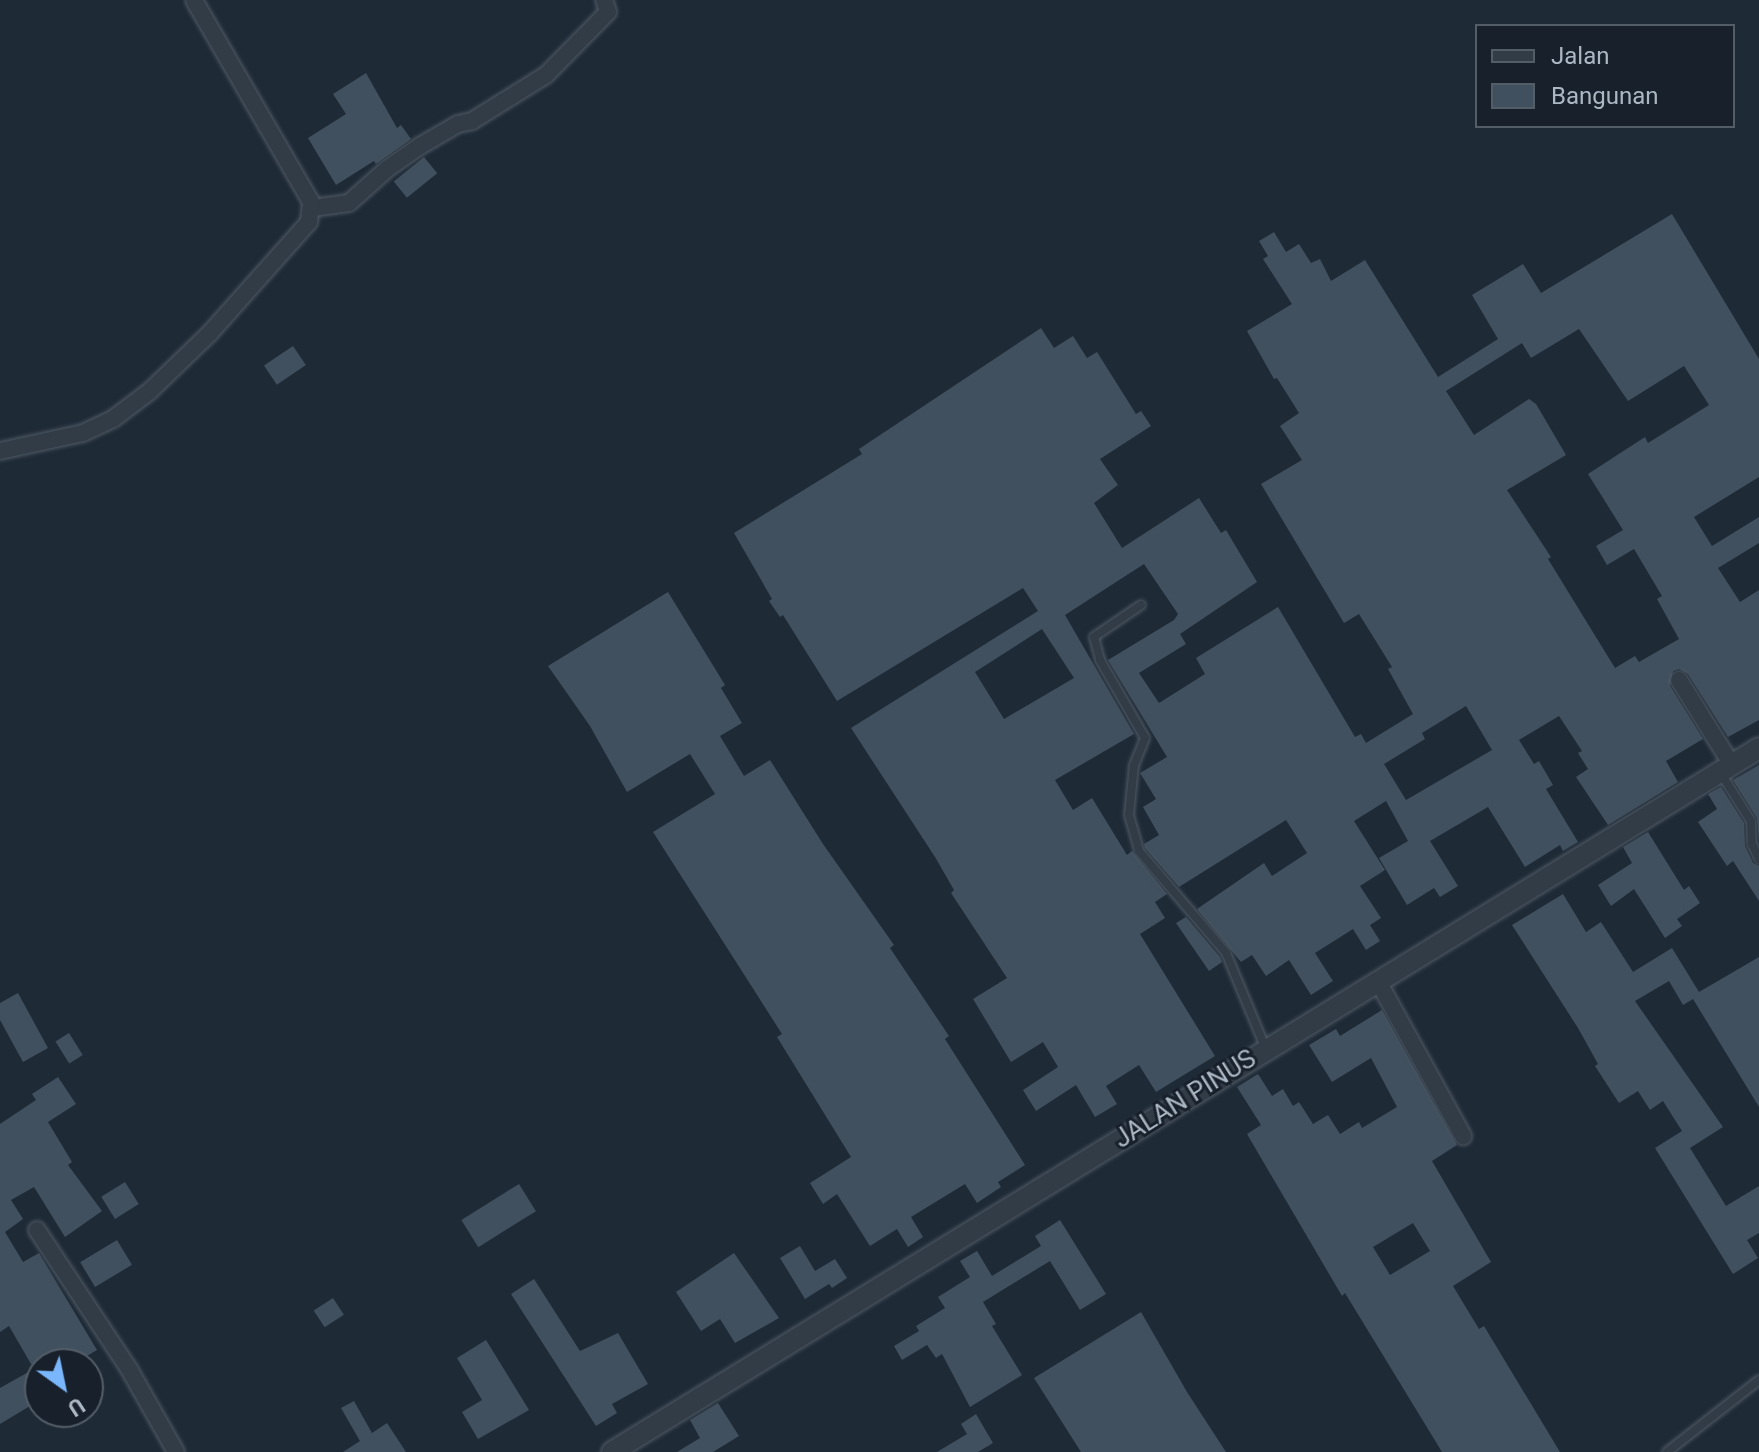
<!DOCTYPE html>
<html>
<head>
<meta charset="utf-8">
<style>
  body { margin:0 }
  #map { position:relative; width:1759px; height:1452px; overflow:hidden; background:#1e2a36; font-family:Roboto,sans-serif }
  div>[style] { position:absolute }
  .building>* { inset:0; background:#41505e; transform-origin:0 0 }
  .roads { filter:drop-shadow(0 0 2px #4f5a65) drop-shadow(0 0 2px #4f5a65) }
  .service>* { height:8px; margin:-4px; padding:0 4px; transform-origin:4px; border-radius:4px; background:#323c47 }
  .minor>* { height:16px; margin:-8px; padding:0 8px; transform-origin:8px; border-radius:8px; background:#323c47 }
  .tertiary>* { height:20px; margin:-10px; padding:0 10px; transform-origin:10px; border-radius:10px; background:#323c47 }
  span { translate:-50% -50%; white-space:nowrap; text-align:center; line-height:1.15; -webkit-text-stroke:6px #18212b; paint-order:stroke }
  .street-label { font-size:26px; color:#acb7c4 }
  .legend { position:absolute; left:1475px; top:24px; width:260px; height:104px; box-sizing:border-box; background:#18212b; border:2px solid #535d68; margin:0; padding:10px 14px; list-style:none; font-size:24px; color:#acb7c4 }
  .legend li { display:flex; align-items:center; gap:16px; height:40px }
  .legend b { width:40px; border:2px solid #535d68 }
  .north { position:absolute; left:24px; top:1348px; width:80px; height:80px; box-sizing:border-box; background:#18212b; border:2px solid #535d68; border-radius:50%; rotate:147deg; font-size:22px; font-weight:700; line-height:32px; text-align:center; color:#acb7c4 }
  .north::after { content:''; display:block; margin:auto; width:28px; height:36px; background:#7ab6fb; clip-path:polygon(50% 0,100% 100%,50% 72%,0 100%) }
</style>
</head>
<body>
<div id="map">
  <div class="building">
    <div style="clip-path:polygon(366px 73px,397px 128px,401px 125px,411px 139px,376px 164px,374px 161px,336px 185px,308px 138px,346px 114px,333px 94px)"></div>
    <div style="left:424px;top:157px;width:21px;height:39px;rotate:51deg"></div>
    <div style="clip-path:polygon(evenodd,1672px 214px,1759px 359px,1759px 477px,1694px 517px,1712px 546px,1759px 517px,1759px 543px,1718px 568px,1740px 602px,1759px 590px,1759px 720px,1728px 737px,1688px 674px,1679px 669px,1673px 671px,1670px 686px,1703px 739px,1666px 761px,1678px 782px,1608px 825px,1576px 777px,1588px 769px,1578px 753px,1582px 751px,1559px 716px,1519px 740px,1534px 764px,1539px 761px,1553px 785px,1546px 789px,1578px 842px,1563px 851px,1560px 845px,1525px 867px,1488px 807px,1430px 841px,1458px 886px,1440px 897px,1434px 888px,1407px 905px,1379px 858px,1408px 841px,1386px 801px,1354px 821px,1385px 870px,1360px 886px,1381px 918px,1370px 925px,1380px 941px,1366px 950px,1353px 929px,1315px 953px,1333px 981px,1311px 995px,1289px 960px,1266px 976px,1252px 955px,1241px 962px,1197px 909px,1264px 863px,1272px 876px,1307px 853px,1286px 820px,1179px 887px,1145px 848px,1144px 844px,1159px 835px,1143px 807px,1156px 799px,1140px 773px,1167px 757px,1108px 660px,1174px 620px,1178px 614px,1144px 564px,1065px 615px,1134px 734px,1055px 780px,1073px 810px,1092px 798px,1127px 855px,1132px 851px,1167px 894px,1155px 902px,1165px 918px,1140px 934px,1215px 1056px,1156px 1092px,1139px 1065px,1106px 1086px,1117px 1104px,1095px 1117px,1076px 1085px,1036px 1111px,1023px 1090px,1058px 1067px,1043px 1042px,1011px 1062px,973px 999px,1007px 978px,951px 893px,954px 890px,935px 857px,851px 728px,1038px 611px,1023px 588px,837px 701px,783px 615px,780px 617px,769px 601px,772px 599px,734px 533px,862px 454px,859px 449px,1041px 328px,1054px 348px,1073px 336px,1087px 358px,1097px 352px,1136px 414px,1141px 411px,1151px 426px,1100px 459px,1118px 485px,1094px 503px,1122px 548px,1199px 498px,1221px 533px,1226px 530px,1257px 582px,1180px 634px,1186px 644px,1139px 673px,1159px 703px,1205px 674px,1196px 658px,1278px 607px,1355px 737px,1361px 734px,1366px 743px,1413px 714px,1388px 669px,1392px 667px,1359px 614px,1344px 623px,1261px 484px,1302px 460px,1280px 426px,1299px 413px,1277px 378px,1274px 379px,1247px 331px,1292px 304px,1263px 259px,1268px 256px,1259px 241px,1274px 232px,1286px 252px,1299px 244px,1311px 263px,1320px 259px,1331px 281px,1365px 260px,1438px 377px,1498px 339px,1472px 295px,1523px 264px,1541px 293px,1672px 214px,1579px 329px,1628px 401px,1684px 366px,1709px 405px,1648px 443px,1645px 437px,1588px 474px,1623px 530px,1596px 546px,1607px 565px,1634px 549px,1662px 596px,1657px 599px,1679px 639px,1639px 662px,1635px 656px,1615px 668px,1548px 559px,1551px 557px,1507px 490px,1566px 455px,1536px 404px,1529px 399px,1474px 435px,1446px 391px,1522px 343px,1531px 358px,1579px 329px,1672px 214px,1042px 629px,1074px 678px,1004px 719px,975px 672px,1042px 629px,1672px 214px,1466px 706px,1492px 750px,1406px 800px,1384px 764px,1425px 739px,1422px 733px,1466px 706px)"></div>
    <div style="left:293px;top:346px;width:23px;height:35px;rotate:56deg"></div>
    <div style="clip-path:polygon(668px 592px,725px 685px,721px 688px,742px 723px,720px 736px,744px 776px,770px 760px,823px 844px,894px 945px,890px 948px,949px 1036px,945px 1039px,1025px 1165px,998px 1182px,1001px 1187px,977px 1203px,965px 1184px,911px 1217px,923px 1237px,908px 1247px,897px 1229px,870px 1246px,837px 1194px,823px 1204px,810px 1183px,851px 1157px,777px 1037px,782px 1034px,653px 832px,715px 794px,690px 754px,627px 792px,590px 726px,548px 666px)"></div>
    <div style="clip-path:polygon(1759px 765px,1759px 842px,1757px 818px,1733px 780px)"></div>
    <div style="clip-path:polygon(1721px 787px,1744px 823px,1745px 846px,1753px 863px,1759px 866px,1759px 901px,1733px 861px,1727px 866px,1698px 822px,1717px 809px,1708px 794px)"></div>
    <div style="clip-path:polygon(1648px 832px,1684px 890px,1689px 886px,1700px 903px,1677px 919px,1682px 926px,1665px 938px,1634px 889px,1611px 906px,1598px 885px,1632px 863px,1623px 847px)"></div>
    <div style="clip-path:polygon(1563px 894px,1586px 932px,1601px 922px,1633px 972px,1672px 948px,1699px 992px,1759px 957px,1759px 1107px,1693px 999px,1683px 1005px,1669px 981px,1635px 1001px,1723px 1127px,1690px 1148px,1726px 1206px,1759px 1186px,1759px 1233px,1747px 1240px,1758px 1258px,1733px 1274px,1655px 1148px,1682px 1131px,1663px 1101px,1650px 1110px,1638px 1091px,1619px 1103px,1595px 1066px,1598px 1064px,1578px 1028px,1512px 925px)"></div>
    <div style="clip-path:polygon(1186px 917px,1220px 957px,1222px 962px,1209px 971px,1176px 923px)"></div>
    <div style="clip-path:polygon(18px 993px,48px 1048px,23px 1062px,0 1020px,0 1003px)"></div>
    <div style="clip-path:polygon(evenodd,1382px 1010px,1457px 1145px,1432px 1161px,1491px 1262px,1453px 1286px,1479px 1329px,1484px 1326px,1560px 1452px,1442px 1452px,1345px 1293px,1342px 1296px,1247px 1134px,1261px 1125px,1237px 1087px,1258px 1074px,1272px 1096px,1283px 1089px,1293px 1106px,1299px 1102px,1313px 1124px,1328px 1115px,1340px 1134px,1359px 1122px,1362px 1128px,1397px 1107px,1371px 1058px,1332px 1082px,1309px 1045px,1336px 1029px,1340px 1036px,1382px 1010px,1413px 1223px,1430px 1251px,1390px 1275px,1373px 1247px,1413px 1223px)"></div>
    <div style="left:69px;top:1033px;width:26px;height:16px;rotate:58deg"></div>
    <div style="clip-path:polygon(58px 1077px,76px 1104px,48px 1122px,72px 1162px,68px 1165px,102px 1211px,65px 1237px,34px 1187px,11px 1200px,23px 1219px,5px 1232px,23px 1262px,39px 1253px,97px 1350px,73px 1364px,31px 1364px,9px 1326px,0 1332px,0 1124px,36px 1100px,32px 1094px)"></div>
    <div style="left:125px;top:1182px;width:26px;height:28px;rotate:58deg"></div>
    <div style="left:519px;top:1184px;width:32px;height:68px;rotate:58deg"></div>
    <div style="clip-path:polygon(1060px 1220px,1106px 1294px,1080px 1310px,1050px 1261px,983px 1302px,996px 1324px,992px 1326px,1022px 1375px,970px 1407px,942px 1354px,936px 1358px,927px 1345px,902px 1360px,894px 1346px,919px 1331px,916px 1326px,945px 1308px,938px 1297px,970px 1277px,960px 1261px,977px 1251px,992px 1276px,1041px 1246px,1035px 1236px)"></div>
    <div style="left:117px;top:1240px;width:29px;height:43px;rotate:59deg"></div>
    <div style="clip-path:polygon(800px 1246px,815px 1271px,835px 1259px,847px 1278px,832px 1288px,829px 1284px,805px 1299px,780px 1258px)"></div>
    <div style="clip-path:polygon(734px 1253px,779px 1318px,735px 1343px,720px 1319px,701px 1331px,676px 1292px)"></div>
    <div style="clip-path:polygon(534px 1279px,580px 1351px,618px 1333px,648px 1384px,612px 1404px,617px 1413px,596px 1426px,511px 1294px)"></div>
    <div style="left:333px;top:1298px;width:20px;height:23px;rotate:57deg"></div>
    <div style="clip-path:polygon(1141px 1312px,1187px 1392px,1226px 1452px,1081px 1452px,1034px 1378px)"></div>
    <div style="clip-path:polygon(486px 1340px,529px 1410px,478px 1439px,462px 1412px,482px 1400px,457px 1358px)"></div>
    <div style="clip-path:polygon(32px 1370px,40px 1384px,40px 1400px,0 1424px,0 1388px)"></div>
    <div style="clip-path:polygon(354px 1401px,372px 1433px,387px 1423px,406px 1452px,343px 1452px,360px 1441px,341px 1408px)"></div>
    <div style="clip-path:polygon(718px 1403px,739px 1436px,713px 1452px,677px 1452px,700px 1438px,690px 1420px)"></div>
    <div style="clip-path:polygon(976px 1414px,993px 1443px,978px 1452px,937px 1452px,967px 1434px,961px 1424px)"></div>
  </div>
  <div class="roads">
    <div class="service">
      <div style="left:1141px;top:605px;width:57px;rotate:145.8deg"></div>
      <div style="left:1094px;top:637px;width:24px;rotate:75deg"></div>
      <div style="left:1100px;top:660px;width:90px;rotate:60deg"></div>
      <div style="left:1145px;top:738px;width:29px;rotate:112deg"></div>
      <div style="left:1134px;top:765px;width:50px;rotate:95.7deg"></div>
      <div style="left:1129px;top:815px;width:37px;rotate:74deg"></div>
      <div style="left:1139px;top:851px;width:134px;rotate:49.5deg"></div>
      <div style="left:1226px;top:953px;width:104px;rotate:67.4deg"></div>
      <div style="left:1720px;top:772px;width:58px;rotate:57.7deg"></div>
      <div style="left:1751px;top:821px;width:23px;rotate:88deg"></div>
      <div style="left:1752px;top:844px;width:17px;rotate:65deg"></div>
      <div style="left:1667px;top:1452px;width:117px;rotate:-38deg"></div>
    </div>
    <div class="minor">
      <div style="left:313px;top:208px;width:36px;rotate:-8deg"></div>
      <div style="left:349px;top:203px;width:51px;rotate:-41.8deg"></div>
      <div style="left:387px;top:169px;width:40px;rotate:-34.9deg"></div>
      <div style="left:420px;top:146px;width:44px;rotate:-30.1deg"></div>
      <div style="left:458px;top:124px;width:14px;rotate:-12deg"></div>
      <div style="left:472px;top:121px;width:87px;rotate:-31.9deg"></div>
      <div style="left:546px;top:75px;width:88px;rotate:-45.5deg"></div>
      <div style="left:608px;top:12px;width:13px;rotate:-108deg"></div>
      <div style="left:0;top:451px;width:85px;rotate:-12.2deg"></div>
      <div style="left:83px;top:433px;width:33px;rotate:-25deg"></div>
      <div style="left:113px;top:419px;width:46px;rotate:-37.1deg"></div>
      <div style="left:150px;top:391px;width:83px;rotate:-44deg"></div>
      <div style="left:210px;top:333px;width:149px;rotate:-48.3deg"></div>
      <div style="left:309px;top:222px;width:20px;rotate:-84deg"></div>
      <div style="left:311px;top:202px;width:233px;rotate:-120.1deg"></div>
      <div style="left:1679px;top:680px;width:100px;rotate:58.1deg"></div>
      <div style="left:1379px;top:983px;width:175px;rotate:61.2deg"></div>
      <div style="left:37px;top:1230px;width:167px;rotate:56.5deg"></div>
      <div style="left:129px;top:1369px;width:95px;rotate:60.5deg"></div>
    </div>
    <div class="tertiary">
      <div style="left:612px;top:1452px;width:1346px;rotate:-31.54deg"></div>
    </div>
  </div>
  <div class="street-label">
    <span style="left:1185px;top:1099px;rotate:-32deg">JALAN PINUS</span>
  </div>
  <ul class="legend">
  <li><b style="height:10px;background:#323c47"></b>Jalan</li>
  <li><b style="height:22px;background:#41505e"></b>Bangunan</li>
  </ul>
  <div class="north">U</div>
</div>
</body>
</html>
